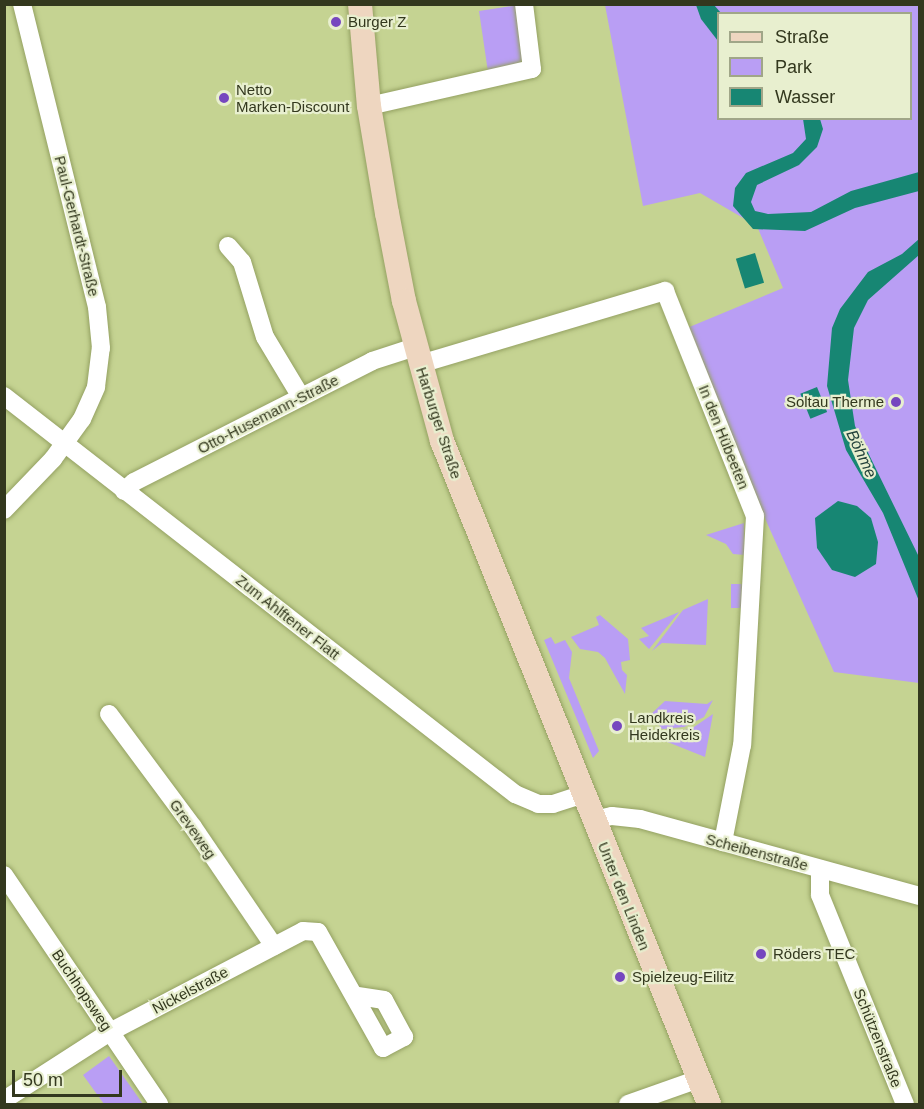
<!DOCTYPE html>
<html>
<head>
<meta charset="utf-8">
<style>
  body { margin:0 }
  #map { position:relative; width:924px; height:1109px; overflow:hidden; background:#c5d392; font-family:Helvetica,sans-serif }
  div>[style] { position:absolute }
  .green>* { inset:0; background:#b99ef4; transform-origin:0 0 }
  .water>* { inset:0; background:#178673; transform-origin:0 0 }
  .roads { filter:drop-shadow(0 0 2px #94a162) drop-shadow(0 0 2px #94a162) }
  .minor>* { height:18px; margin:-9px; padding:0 9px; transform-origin:9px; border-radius:9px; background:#fff }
  .secondary>* { height:24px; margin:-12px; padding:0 12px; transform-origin:12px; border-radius:12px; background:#eed6c0 }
  .dots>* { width:16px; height:16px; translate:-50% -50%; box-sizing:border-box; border:3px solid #e8efcf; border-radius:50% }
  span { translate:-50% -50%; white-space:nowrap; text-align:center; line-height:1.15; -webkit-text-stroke:4.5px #e8efcf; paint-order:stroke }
  .poi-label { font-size:15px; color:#33381e }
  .left { translate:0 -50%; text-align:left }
  .right { translate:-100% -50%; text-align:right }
  .street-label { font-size:15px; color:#33381e }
  .water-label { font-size:16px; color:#24433c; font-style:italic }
  .frame { position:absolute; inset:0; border:6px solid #33381e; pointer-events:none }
  .legend { position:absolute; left:717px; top:12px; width:195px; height:108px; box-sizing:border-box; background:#e8efcf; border:2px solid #a0a688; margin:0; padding:8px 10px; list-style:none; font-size:18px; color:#33381e }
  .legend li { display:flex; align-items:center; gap:12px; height:30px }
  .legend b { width:30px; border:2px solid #a0a688 }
  .scale { position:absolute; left:12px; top:1070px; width:110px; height:27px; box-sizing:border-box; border:3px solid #33381e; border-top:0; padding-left:8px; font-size:18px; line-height:21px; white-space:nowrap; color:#33381e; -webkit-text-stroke:4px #e8efcf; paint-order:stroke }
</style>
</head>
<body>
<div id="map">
  <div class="green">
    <div style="clip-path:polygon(519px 5px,527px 56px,522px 65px,488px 72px,479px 11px)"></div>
    <div style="clip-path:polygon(evenodd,605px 5px,919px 5px,919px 683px,834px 672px,763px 514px,687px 328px,783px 288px,757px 226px,700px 193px,643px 206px,605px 5px,718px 14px,910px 14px,910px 118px,718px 118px,718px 14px)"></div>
    <div style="clip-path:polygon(744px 523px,745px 555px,733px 554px,726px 544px,706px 535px)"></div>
    <div style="left:731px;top:584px;width:13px;height:24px"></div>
    <div style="clip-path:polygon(708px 599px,706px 645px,662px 643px,652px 651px,683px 610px)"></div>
    <div style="clip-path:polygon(679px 612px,649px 649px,639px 639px,649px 636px,641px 628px)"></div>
    <div style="clip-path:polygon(600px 615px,628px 639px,630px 660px,621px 662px,622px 670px,627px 675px,625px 694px,605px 658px,598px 652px,580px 649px,571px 637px,599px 625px,596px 617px)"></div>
    <div style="clip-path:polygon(551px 637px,555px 644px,565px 640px,572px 652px,569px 678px,599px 751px,593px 758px,544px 640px)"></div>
    <div style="clip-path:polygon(713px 700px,704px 717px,684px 727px,662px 729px,651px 714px,665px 701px,707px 704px)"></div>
    <div style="clip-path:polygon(713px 714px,705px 757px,660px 739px,663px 733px,691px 729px)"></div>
    <div style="clip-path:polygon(109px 1056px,143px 1104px,104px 1104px,83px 1075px)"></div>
  </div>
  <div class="water">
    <div style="clip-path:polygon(696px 5px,714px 5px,721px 13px,718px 41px,701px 19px)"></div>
    <div style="clip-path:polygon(803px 119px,820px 119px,823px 129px,817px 147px,799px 165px,757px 185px,751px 202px,755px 211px,768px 214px,811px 212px,851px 191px,919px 172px,919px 191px,855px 208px,805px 231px,753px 229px,733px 206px,735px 188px,746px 173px,793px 153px,806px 139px)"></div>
    <div style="clip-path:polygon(919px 239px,919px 255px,868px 300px,854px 328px,848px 380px,855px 426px,919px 557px,919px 601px,883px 513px,846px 450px,827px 386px,832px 328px,840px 309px,868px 272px,902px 254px)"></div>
    <div style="left:755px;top:253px;width:31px;height:20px;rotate:73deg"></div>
    <div style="left:817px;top:387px;width:27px;height:18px;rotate:68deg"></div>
    <div style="clip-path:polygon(838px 501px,857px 506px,871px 518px,878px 542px,876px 564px,855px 577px,832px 570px,817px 548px,815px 518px)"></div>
  </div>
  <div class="roads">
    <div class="minor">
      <div style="left:369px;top:106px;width:167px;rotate:-12.8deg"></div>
      <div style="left:532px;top:69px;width:65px;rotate:-97deg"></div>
      <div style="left:228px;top:246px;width:21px;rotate:49deg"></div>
      <div style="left:242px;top:262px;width:78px;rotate:73deg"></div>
      <div style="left:265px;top:337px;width:70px;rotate:59deg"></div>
      <div style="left:420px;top:364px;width:256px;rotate:-16.6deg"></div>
      <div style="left:665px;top:291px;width:242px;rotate:68.2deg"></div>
      <div style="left:755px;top:516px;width:229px;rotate:93.2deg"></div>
      <div style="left:742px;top:745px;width:99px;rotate:101.1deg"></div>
      <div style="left:4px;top:396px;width:648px;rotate:37.91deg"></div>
      <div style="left:515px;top:794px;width:25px;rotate:23deg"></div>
      <div style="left:538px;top:804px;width:15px"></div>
      <div style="left:553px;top:804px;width:32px;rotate:-18deg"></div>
      <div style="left:124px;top:491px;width:13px;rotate:-42deg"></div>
      <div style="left:134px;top:482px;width:267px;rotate:-26.9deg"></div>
      <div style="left:372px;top:361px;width:45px;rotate:-18deg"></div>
      <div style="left:4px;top:510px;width:71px;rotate:-46.1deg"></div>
      <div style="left:53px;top:459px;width:49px;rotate:-54.1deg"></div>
      <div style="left:82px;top:419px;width:35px;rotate:-66deg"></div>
      <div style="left:96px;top:387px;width:39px;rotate:-83deg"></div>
      <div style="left:101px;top:348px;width:41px;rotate:-95.6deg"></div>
      <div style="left:97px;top:307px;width:312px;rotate:-103.9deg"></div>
      <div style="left:109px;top:714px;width:141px;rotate:53.4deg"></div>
      <div style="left:193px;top:827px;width:144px;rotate:55.8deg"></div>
      <div style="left:593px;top:820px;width:19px;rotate:-12deg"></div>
      <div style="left:612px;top:816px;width:28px;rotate:6deg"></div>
      <div style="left:640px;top:819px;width:290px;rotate:15.4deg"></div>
      <div style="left:820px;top:869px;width:26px;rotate:90deg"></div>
      <div style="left:820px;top:895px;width:226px;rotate:67.9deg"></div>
      <div style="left:4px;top:875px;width:277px;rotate:55.9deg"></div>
      <div style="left:4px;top:1100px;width:126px;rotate:-32.7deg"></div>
      <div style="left:110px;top:1032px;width:218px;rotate:-27.6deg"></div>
      <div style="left:303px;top:931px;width:15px;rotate:4deg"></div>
      <div style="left:318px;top:932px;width:133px;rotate:60.7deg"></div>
      <div style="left:383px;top:1048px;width:24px;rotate:-28deg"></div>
      <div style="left:404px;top:1037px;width:42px;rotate:-118.4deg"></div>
      <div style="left:384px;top:1000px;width:30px;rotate:-171deg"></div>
      <div style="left:628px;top:1104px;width:75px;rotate:-19.4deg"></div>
    </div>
    <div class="secondary">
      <div style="left:360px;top:4px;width:102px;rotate:85deg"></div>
      <div style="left:369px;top:106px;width:109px;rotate:80.5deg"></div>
      <div style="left:387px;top:213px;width:90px;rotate:79.1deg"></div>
      <div style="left:404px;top:301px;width:145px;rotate:74.8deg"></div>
      <div style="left:442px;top:441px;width:715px;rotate:68.06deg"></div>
    </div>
  </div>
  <div class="dots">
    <div style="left:336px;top:22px;background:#7647bf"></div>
    <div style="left:224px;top:98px;background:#7647bf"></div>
    <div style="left:896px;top:402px;background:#7647bf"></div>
    <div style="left:617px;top:726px;background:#7647bf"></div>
    <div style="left:761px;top:954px;background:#7647bf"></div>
    <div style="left:620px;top:977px;background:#7647bf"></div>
  </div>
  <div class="poi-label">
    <span class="left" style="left:348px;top:22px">Burger Z</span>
    <span class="left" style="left:236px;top:98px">Netto<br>Marken-Discount</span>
    <span class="right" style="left:884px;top:402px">Soltau Therme</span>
    <span class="left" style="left:629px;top:726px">Landkreis<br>Heidekreis</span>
    <span class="left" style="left:773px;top:954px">Röders TEC</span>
    <span class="left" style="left:632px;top:977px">Spielzeug-Eilitz</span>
  </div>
  <div class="street-label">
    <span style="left:77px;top:226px;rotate:76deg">Paul-Gerhardt-Straße</span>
    <span style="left:268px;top:414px;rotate:-27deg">Otto-Husemann-Straße</span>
    <span style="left:439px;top:423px;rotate:72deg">Harburger Straße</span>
    <span style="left:724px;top:437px;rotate:68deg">In den Hübeeten</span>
    <span style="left:288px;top:617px;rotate:38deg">Zum Ahlftener Flatt</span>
    <span style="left:193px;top:829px;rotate:55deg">Greveweg</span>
    <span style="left:757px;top:852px;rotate:15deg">Scheibenstraße</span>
    <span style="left:624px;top:896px;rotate:68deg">Unter den Linden</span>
    <span style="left:82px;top:990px;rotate:56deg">Buchhopsweg</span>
    <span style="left:190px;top:990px;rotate:-28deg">Nickelstraße</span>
    <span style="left:878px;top:1038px;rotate:68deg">Schützenstraße</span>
  </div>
  <div class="water-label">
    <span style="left:861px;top:454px;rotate:65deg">Böhme</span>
  </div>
  <div class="frame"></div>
  <ul class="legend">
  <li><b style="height:8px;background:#eed6c0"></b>Straße</li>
  <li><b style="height:16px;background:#b99ef4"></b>Park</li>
  <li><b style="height:16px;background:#178673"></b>Wasser</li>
  </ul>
  <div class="scale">50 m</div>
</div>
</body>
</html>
